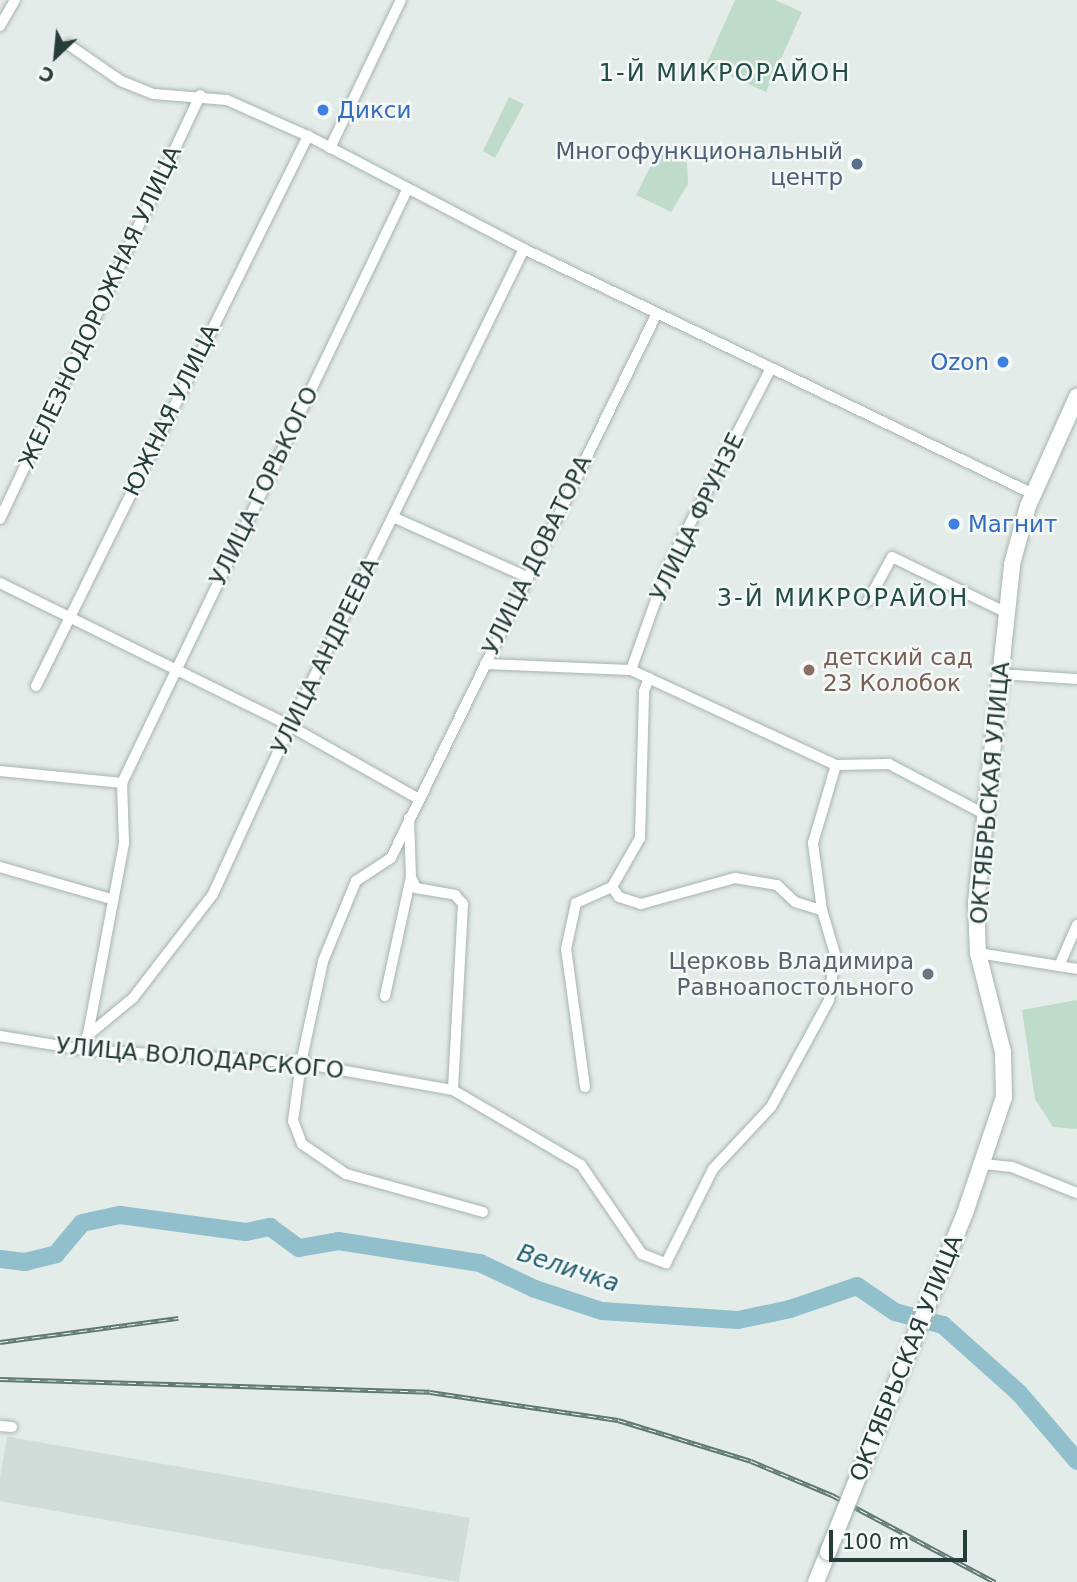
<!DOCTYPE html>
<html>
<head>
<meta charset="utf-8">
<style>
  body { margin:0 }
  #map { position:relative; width:1077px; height:1582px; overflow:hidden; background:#e4ece9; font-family:"DejaVu Sans",sans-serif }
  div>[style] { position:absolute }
  .built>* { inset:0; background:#d2dcd8; transform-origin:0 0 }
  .green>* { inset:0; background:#bfdbc9 }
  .stream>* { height:2.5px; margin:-1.25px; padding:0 1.25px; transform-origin:1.25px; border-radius:1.25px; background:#91bfcc }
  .river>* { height:18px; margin:-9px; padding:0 9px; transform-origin:9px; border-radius:9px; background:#91bfcc }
  .roads { filter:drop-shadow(0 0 2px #a7b4b0) drop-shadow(0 0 2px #a7b4b0) }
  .street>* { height:10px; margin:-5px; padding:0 5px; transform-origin:5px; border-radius:5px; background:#fff }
  .secondary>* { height:16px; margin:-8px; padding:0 8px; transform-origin:8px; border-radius:8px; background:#fff }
  .rail>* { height:5px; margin-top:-2.5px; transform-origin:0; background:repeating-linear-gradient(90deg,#f4f9f7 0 8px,#5f7873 0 16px); box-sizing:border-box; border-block:2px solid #5f7873 }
  .bridges { filter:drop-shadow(0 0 2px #a0b4ae) drop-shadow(0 0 2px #a0b4ae) }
  .secondary-bridge>* { height:16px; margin:-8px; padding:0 8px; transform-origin:8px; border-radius:8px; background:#fff }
  .dots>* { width:19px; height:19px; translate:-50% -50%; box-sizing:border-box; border:4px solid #f4f9f7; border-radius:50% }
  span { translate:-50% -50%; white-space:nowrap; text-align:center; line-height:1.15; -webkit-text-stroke:5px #f4f9f7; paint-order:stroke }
  .shop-label { font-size:23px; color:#366cbe }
  .left { translate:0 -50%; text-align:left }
  .right { translate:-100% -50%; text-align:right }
  .service-label { font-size:23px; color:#4e5e75 }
  .street-label { font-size:23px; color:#253c38 }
  .education-label { font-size:23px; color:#785e54 }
  .worship-label { font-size:23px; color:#5b616d }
  .neighbourhood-label { font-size:24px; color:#224d46; letter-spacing:2px }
  .water-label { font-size:24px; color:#236074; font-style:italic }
  .north { position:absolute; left:21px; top:21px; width:70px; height:70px; -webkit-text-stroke:5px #f4f9f7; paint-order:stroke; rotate:206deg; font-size:19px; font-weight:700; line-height:28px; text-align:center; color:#253c38 }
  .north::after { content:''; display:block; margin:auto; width:24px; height:32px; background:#253c38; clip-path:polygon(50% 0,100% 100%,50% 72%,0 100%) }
  .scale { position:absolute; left:829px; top:1530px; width:138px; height:32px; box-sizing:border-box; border:4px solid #253c38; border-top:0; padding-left:9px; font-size:21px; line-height:24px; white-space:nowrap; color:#253c38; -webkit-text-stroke:5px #f4f9f7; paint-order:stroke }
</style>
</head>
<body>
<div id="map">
  <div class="built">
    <div style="left:470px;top:1518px;width:65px;height:470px;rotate:100deg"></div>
  </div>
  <div class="green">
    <div style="clip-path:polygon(735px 0,775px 0,802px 12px,766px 92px,706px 65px)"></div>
    <div style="clip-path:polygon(509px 97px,524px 104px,495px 158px,483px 151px)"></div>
    <div style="clip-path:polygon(660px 147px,687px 163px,688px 184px,671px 212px,636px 195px)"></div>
    <div style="clip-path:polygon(1077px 1000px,1077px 1129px,1053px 1127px,1035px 1099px,1022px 1010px)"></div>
  </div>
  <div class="stream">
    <div style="left:1072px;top:1455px;width:7px;rotate:-45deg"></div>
  </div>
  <div class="river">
    <div style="left:0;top:1259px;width:25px;rotate:7deg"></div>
    <div style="left:25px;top:1262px;width:32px;rotate:-14deg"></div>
    <div style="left:56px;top:1254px;width:40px;rotate:-50deg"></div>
    <div style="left:82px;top:1223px;width:39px;rotate:-12deg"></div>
    <div style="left:120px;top:1215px;width:127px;rotate:7.7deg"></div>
    <div style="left:246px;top:1232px;width:25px;rotate:-12deg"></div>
    <div style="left:270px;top:1227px;width:36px;rotate:36deg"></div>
    <div style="left:299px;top:1248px;width:40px;rotate:-10deg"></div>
    <div style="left:338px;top:1241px;width:144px;rotate:8.8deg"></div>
    <div style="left:480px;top:1263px;width:61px;rotate:25.3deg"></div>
    <div style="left:535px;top:1289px;width:71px;rotate:18.2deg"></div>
    <div style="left:602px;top:1311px;width:136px;rotate:3.8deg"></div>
    <div style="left:738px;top:1320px;width:53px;rotate:-11.9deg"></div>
    <div style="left:790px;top:1309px;width:71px;rotate:-18.9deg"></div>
    <div style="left:857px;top:1286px;width:46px;rotate:34.4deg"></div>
    <div style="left:895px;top:1312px;width:50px;rotate:15.2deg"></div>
    <div style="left:943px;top:1325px;width:102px;rotate:41.8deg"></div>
    <div style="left:1019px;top:1393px;width:89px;rotate:49.5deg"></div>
  </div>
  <div class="roads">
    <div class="street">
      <div style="left:0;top:26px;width:30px;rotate:-60deg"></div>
      <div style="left:69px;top:45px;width:63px;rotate:34.7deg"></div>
      <div style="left:121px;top:81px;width:35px;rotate:22deg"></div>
      <div style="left:154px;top:94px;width:73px;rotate:4.7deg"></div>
      <div style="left:227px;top:100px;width:89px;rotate:24deg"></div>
      <div style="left:308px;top:136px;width:244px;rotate:27.6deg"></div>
      <div style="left:524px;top:249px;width:565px;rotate:25.7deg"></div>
      <div style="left:330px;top:148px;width:164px;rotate:-64.4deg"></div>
      <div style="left:393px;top:517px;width:147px;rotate:24.1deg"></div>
      <div style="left:0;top:519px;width:469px;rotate:-64.7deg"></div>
      <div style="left:0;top:583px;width:323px;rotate:26.2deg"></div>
      <div style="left:290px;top:726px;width:148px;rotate:29.5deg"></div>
      <div style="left:868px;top:601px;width:50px;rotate:-61.4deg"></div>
      <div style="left:892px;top:557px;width:128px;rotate:26deg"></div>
      <div style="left:485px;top:664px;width:146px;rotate:2.4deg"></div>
      <div style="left:631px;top:670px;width:226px;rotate:24.9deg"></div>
      <div style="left:836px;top:765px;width:53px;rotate:-1.1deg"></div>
      <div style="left:889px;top:764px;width:112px;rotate:27.7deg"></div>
      <div style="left:631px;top:670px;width:110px;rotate:-70.4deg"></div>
      <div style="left:668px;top:566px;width:223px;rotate:-62.5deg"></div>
      <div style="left:1001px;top:674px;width:76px;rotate:3.8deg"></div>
      <div style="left:36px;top:686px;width:614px;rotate:-63.69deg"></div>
      <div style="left:0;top:771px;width:123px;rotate:5.6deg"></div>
      <div style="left:409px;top:818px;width:59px;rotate:88.1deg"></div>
      <div style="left:411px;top:877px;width:12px;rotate:66deg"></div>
      <div style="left:416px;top:888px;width:40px;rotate:10deg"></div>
      <div style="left:455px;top:895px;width:12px;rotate:48deg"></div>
      <div style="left:463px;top:904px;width:186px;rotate:93.1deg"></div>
      <div style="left:0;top:867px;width:116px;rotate:16.1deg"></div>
      <div style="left:612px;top:887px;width:12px;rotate:55deg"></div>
      <div style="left:619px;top:897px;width:23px;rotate:18deg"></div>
      <div style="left:641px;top:904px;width:98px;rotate:-15.5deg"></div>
      <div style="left:735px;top:878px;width:43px;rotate:9.5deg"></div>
      <div style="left:777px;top:885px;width:25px;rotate:43deg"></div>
      <div style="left:795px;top:902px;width:28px;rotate:17deg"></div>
      <div style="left:978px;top:953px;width:82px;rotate:9.1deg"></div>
      <div style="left:1059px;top:966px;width:45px;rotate:-66.3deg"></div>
      <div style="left:1059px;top:966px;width:18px;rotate:9deg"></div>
      <div style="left:385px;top:996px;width:122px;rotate:-77.7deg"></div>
      <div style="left:0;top:1036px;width:86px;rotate:9.4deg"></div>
      <div style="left:85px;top:1050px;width:216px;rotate:3.4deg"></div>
      <div style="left:301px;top:1063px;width:154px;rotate:10.1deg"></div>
      <div style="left:453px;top:1090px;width:148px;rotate:30.4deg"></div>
      <div style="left:581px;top:1165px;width:108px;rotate:55.6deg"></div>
      <div style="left:642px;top:1254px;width:26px;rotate:21deg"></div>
      <div style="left:666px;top:1263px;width:105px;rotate:-63.4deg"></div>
      <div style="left:713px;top:1169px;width:85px;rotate:-46.9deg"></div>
      <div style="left:771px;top:1107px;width:122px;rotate:-61.5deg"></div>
      <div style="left:829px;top:1000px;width:46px;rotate:-82.6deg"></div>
      <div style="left:835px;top:954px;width:46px;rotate:-106.5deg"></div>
      <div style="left:822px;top:910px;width:68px;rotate:-97.7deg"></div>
      <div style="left:813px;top:843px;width:81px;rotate:-73.6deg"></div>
      <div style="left:87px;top:1036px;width:60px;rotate:-39.6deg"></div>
      <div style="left:133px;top:998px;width:131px;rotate:-52.4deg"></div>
      <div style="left:213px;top:894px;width:185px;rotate:-65.4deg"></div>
      <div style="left:290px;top:726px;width:531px;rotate:-63.87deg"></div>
      <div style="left:85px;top:1050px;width:211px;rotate:-79.3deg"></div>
      <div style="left:124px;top:843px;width:60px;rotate:-91.9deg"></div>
      <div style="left:122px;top:783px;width:658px;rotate:-64.33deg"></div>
      <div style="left:585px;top:1087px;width:139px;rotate:-97.8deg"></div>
      <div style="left:566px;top:949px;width:47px;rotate:-77.7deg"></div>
      <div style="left:576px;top:903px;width:39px;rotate:-24deg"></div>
      <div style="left:612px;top:887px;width:56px;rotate:-60.3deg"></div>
      <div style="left:640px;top:838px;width:147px;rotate:-88.4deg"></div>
      <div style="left:644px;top:691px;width:14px;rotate:-69deg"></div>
      <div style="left:983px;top:1164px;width:29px;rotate:6deg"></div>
      <div style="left:1012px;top:1167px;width:70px;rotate:21.8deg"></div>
      <div style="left:483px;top:1212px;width:142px;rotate:-164.5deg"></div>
      <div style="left:346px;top:1174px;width:53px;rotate:-145.7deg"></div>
      <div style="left:302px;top:1144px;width:25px;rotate:-111deg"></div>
      <div style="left:293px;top:1121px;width:59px;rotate:-82.1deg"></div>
      <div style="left:301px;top:1063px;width:104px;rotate:-77.8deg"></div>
      <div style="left:323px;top:961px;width:87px;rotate:-67.6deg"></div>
      <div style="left:356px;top:881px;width:42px;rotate:-33.3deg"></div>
      <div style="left:391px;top:858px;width:606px;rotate:-63.98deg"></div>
      <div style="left:0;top:1426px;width:12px;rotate:5deg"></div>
    </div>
    <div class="secondary">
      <div style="left:876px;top:1432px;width:236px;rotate:-67.9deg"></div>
      <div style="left:965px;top:1213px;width:122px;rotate:-71.4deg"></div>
      <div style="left:1004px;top:1097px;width:45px;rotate:-91.3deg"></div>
      <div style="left:1003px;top:1052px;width:102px;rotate:-104.2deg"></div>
      <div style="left:978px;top:953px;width:50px;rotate:-92.3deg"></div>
      <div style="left:976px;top:903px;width:341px;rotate:-83.9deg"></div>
      <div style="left:1012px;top:564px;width:60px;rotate:-74.6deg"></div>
      <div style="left:1028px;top:506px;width:120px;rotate:-65.8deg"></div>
      <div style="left:816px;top:1582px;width:32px;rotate:-68deg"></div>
    </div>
  </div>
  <div class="rail">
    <div style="left:0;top:1342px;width:180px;rotate:-7.7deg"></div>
    <div style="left:0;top:1379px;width:430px;rotate:1.7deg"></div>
    <div style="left:430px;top:1392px;width:190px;rotate:8.5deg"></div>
    <div style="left:618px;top:1420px;width:139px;rotate:17.1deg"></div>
    <div style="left:751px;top:1461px;width:88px;rotate:22.8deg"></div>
    <div style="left:832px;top:1495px;width:185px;rotate:28.1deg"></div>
  </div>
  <div class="bridges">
    <div class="secondary-bridge">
      <div style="left:828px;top:1552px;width:129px;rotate:-68.2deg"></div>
    </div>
  </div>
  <div class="dots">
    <div style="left:323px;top:110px;background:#3f7fe0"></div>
    <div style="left:857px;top:164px;background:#5c6f8a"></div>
    <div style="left:1003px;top:362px;background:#3f7fe0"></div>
    <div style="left:954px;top:524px;background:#3f7fe0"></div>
    <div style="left:809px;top:670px;background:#8d6e63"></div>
    <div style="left:928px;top:974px;background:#6b7280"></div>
  </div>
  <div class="shop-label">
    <span class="left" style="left:337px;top:110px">Дикси</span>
    <span class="right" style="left:989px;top:362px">Ozon</span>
    <span class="left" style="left:968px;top:524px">Магнит</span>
  </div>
  <div class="service-label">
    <span class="right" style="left:843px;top:164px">Многофункциональный<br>центр</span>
  </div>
  <div class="street-label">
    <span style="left:100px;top:307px;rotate:-65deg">ЖЕЛЕЗНОДОРОЖНАЯ УЛИЦА</span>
    <span style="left:171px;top:410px;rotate:-64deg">ЮЖНАЯ УЛИЦА</span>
    <span style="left:264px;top:486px;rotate:-64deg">УЛИЦА ГОРЬКОГО</span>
    <span style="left:697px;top:517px;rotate:-64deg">УЛИЦА ФРУНЗЕ</span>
    <span style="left:537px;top:555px;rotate:-64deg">УЛИЦА ДОВАТОРА</span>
    <span style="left:325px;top:656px;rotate:-64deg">УЛИЦА АНДРЕЕВА</span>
    <span style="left:990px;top:793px;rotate:-85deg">ОКТЯБРЬСКАЯ УЛИЦА</span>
    <span style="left:200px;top:1058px;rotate:5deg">УЛИЦА ВОЛОДАРСКОГО</span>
    <span style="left:906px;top:1358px;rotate:-68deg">ОКТЯБРЬСКАЯ УЛИЦА</span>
  </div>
  <div class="education-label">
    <span class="left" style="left:823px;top:670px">детский сад<br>23 Колобок</span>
  </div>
  <div class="worship-label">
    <span class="right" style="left:914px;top:974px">Церковь Владимира<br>Равноапостольного</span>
  </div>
  <div class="neighbourhood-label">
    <span style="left:725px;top:74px">1-Й МИКРОРАЙОН</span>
    <span style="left:843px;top:599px">3-Й МИКРОРАЙОН</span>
  </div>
  <div class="water-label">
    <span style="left:568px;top:1269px;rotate:18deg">Величка</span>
  </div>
  <div class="north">С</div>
  <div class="scale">100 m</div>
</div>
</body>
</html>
